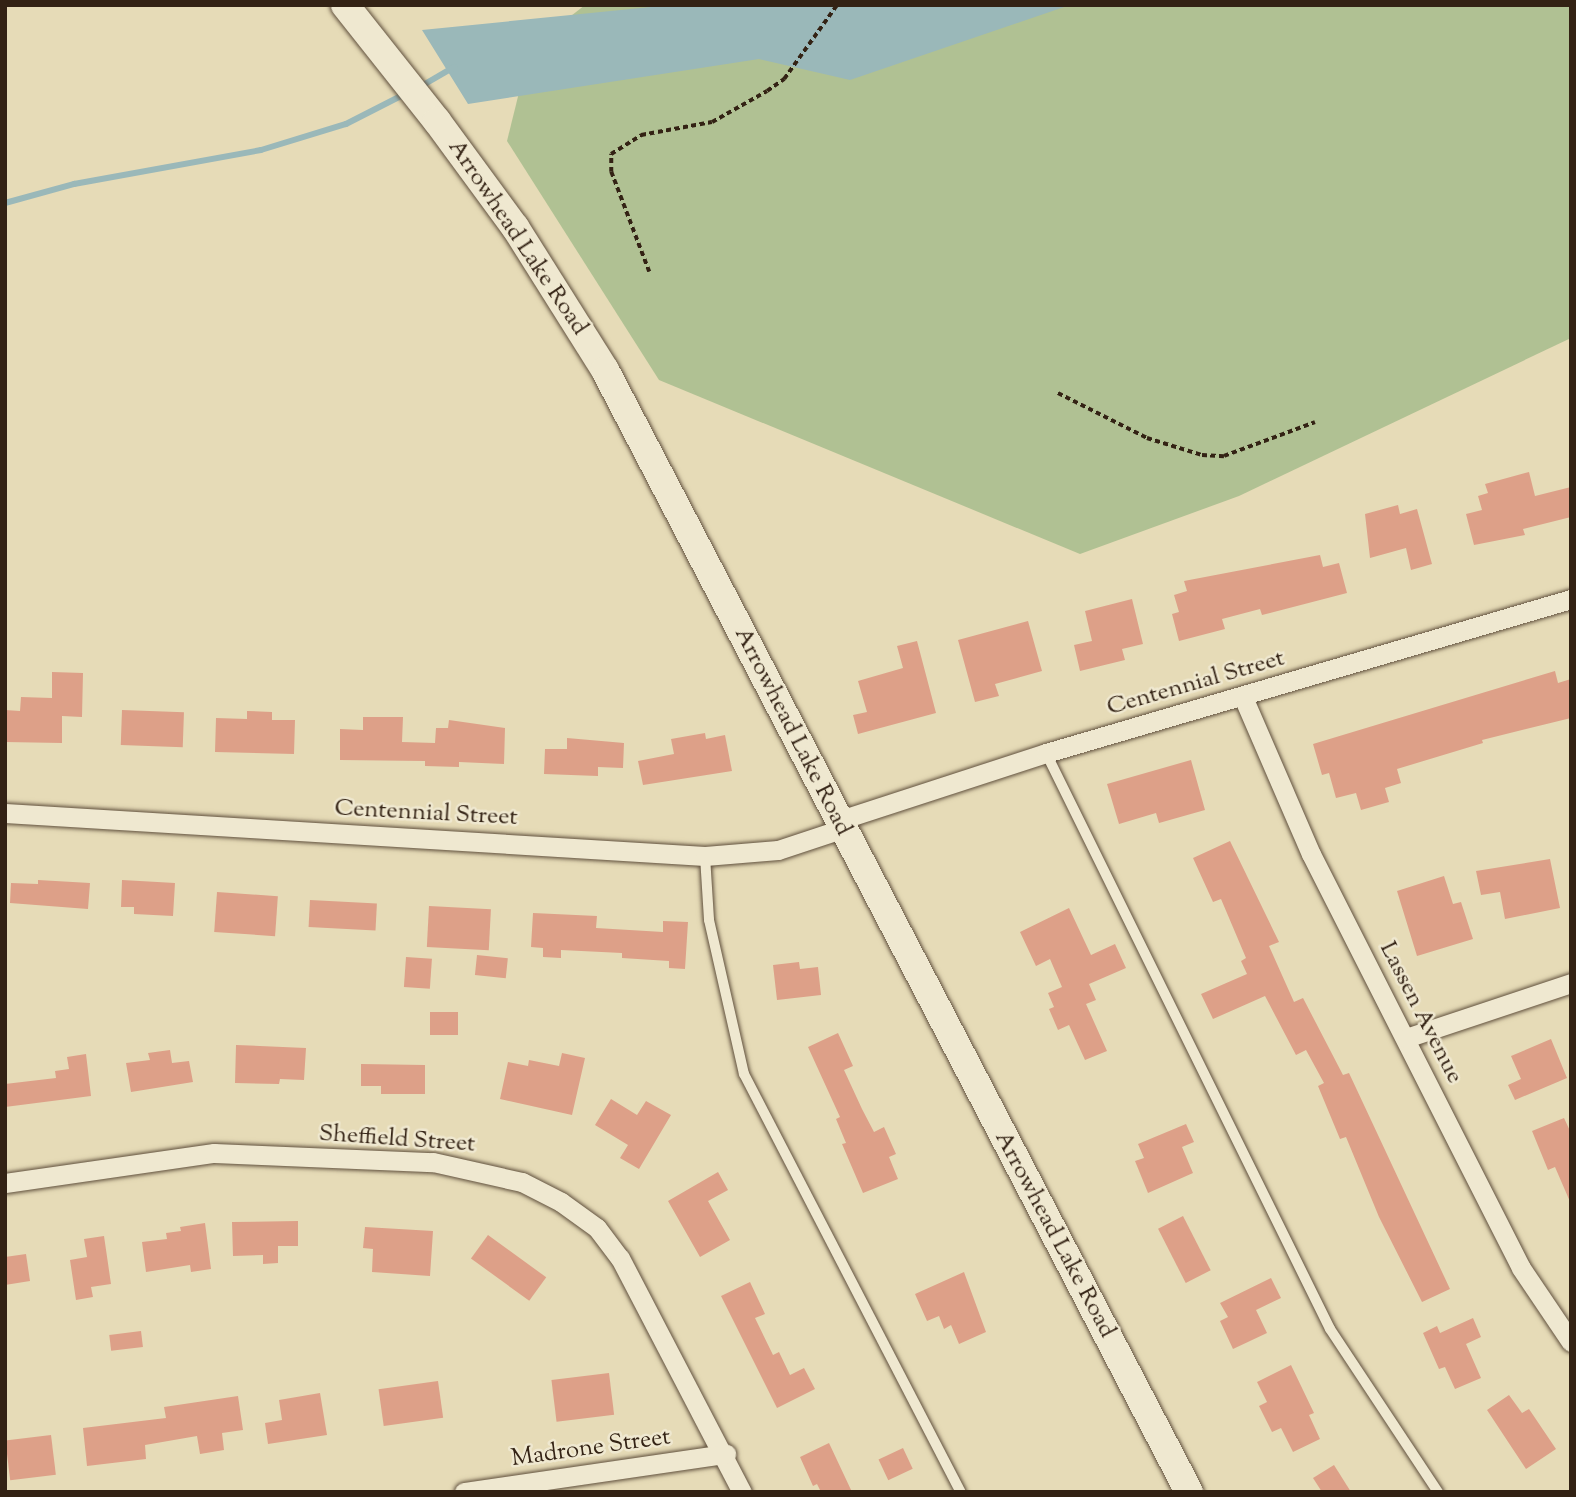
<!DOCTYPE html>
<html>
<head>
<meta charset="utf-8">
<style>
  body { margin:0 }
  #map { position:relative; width:1576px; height:1497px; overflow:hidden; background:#e6dbb7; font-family:"Sorts Mill Goudy",serif }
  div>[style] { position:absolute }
  .green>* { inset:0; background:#b0c193 }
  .water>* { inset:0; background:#9ab8b9 }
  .stream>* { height:6px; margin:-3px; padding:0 3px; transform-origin:3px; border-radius:3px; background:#9ab8b9 }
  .building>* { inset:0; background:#dda088; transform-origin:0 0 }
  .path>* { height:3.5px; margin-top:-1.75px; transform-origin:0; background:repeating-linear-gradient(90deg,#332214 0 5px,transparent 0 8.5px) }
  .roads { filter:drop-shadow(0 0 2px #60503d) drop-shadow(0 0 2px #60503d) }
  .service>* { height:10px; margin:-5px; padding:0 5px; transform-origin:5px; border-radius:5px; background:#efe8d0 }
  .minor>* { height:19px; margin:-9.5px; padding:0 9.5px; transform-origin:9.5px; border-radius:9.5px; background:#efe8d0 }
  .secondary>* { height:28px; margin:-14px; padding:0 14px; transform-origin:14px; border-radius:14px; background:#efe8d0 }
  span { translate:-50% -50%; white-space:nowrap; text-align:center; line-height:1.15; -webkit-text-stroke:5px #efe8d0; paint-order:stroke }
  .street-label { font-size:24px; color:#332214 }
  .frame { position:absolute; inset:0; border:7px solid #332214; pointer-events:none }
</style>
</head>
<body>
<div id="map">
  <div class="green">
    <div style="clip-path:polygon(585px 5px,1571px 5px,1571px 338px,1239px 496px,1080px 554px,659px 380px,507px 141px,530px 48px)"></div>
  </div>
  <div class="water">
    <div style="clip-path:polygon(671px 5px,1070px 5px,850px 80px,759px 59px,468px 104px,422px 30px)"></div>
  </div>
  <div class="stream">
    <div style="left:418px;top:88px;width:42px;rotate:-30.3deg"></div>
    <div style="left:5px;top:203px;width:72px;rotate:-15.4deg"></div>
    <div style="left:74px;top:184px;width:190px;rotate:-10.3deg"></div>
    <div style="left:261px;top:150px;width:89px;rotate:-17deg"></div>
    <div style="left:346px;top:124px;width:66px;rotate:-27deg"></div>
  </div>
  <div class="building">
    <div style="clip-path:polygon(1529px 472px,1535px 496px,1571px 487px,1571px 517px,1523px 529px,1525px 535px,1474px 545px,1466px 514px,1482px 510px,1478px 496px,1488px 493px,1485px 484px)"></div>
    <div style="clip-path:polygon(1398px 505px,1400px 514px,1417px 509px,1432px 564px,1411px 570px,1406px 548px,1370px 558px,1365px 514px)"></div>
    <div style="clip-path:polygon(1320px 555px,1323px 567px,1339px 563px,1347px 593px,1262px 615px,1260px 609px,1222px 619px,1225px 629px,1179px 641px,1172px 614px,1179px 612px,1174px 595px,1187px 591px,1184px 581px)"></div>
    <div style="clip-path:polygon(1132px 599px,1143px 644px,1122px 649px,1125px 660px,1080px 671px,1074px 645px,1092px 641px,1085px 611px)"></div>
    <div style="clip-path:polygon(1028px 621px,1042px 671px,995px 684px,999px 696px,975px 702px,958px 640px)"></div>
    <div style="clip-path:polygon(917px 641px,936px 713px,858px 734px,853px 715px,867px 712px,858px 681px,903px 668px,897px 646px)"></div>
    <div style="clip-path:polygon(1555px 671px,1558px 683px,1571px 679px,1571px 718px,1482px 740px,1483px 743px,1397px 769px,1401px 783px,1385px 788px,1389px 802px,1361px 810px,1356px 793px,1336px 798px,1329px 773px,1322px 775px,1313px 744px)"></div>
    <div style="clip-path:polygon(52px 672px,83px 673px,82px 717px,62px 716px,62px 743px,5px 742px,5px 710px,20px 711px,21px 697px,52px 698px)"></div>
    <div style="left:122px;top:710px;width:62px;height:35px;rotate:2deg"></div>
    <div style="clip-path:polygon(247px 711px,272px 712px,272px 720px,295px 720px,294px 754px,215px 752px,216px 718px,247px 719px)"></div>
    <div style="clip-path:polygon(363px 717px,403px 717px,402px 742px,435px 743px,436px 728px,448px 728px,449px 720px,505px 728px,504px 764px,459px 762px,459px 767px,425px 766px,425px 761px,340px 760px,340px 729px,363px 730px)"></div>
    <div style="clip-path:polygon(705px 733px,706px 739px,725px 735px,732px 771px,643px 785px,638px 761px,674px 754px,671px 739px)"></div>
    <div style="clip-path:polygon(567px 738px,624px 743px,623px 768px,598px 767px,598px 776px,544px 774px,545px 749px,567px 749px)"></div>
    <div style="clip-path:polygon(1191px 760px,1205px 810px,1159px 823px,1156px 813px,1119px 824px,1107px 784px)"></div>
    <div style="clip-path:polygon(1230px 841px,1279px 942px,1269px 946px,1294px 1002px,1303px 998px,1343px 1075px,1349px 1073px,1450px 1289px,1422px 1302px,1379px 1217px,1346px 1137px,1340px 1139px,1318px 1086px,1324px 1083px,1306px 1050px,1296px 1055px,1265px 996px,1213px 1019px,1201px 994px,1247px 974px,1241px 961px,1246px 958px,1221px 899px,1213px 902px,1193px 858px)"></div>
    <div style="clip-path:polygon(1550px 859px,1560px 908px,1505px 919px,1500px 892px,1481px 895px,1476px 871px)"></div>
    <div style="clip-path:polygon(1444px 876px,1453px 904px,1461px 902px,1473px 939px,1417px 956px,1397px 891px)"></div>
    <div style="clip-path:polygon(38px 880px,90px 883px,88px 909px,10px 903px,11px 883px,38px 884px)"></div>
    <div style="clip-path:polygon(122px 880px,175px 883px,173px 916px,134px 914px,134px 907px,121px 907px)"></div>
    <div style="left:217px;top:892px;width:61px;height:40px;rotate:4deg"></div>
    <div style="left:310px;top:900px;width:67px;height:27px;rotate:3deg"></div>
    <div style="left:429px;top:906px;width:62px;height:41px;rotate:3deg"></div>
    <div style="clip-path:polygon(1069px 908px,1091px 955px,1115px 944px,1126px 968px,1089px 984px,1096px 1000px,1086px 1004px,1107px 1051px,1085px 1060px,1069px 1025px,1058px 1030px,1049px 1009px,1054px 1007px,1048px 993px,1062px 987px,1050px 959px,1036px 966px,1020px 932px)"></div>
    <div style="clip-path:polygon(533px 913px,597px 916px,596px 928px,663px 932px,663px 921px,688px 922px,685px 969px,669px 968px,669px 961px,622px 958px,622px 953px,561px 950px,561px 958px,543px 957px,543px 948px,531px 947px)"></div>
    <div style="left:477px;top:955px;width:31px;height:20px;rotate:6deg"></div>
    <div style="left:406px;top:957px;width:26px;height:30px;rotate:4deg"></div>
    <div style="clip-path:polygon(799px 962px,800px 969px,818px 967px,821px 995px,777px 1000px,773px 965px)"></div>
    <div style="left:430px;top:1012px;width:28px;height:23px"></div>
    <div style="clip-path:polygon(838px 1033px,853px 1066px,844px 1070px,862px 1109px,874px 1132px,884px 1127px,896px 1154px,889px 1157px,898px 1179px,863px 1193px,842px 1144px,846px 1143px,836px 1119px,840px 1117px,808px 1047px)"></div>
    <div style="clip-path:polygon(1551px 1039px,1567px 1078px,1515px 1100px,1508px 1085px,1521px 1079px,1511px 1056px)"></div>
    <div style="clip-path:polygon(236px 1045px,306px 1048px,304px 1080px,280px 1079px,279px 1084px,235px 1083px)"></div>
    <div style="clip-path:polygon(170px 1050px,172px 1063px,189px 1061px,193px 1082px,131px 1092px,126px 1063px,150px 1060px,148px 1053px)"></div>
    <div style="clip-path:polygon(562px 1053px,585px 1058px,572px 1115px,500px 1099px,508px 1062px,528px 1066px,529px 1060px,559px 1066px)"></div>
    <div style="clip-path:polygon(86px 1054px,91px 1096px,5px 1107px,5px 1084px,56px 1078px,55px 1071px,69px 1069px,67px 1057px)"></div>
    <div style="clip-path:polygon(361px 1064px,425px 1065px,425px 1094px,381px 1094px,381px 1086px,361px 1086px)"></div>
    <div style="clip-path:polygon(611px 1099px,637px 1115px,646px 1101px,671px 1115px,639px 1169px,620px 1158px,628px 1145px,595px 1125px)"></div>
    <div style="clip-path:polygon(1564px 1118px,1571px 1133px,1571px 1204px,1555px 1167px,1548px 1170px,1532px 1131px)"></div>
    <div style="clip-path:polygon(1186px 1124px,1194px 1142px,1182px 1147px,1193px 1173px,1148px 1193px,1135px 1161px,1144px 1158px,1138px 1144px)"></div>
    <div style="clip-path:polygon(718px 1172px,728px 1190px,708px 1201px,730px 1240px,700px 1257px,668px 1201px)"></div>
    <div style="left:1183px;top:1216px;width:61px;height:28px;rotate:63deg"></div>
    <div style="clip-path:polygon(298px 1221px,298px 1246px,278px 1246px,278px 1263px,263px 1264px,263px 1255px,233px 1256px,232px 1222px)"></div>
    <div style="clip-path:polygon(205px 1223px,211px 1269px,191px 1272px,190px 1265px,146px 1272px,142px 1242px,167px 1239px,166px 1233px,181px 1231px,180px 1227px)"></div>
    <div style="clip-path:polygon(365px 1227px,433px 1231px,430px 1276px,372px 1272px,373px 1249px,363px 1248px)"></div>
    <div style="left:488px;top:1235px;width:72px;height:29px;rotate:36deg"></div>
    <div style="clip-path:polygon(104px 1236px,111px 1284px,91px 1287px,93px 1297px,76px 1300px,70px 1260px,87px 1257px,84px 1239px)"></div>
    <div style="clip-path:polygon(26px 1254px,30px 1281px,5px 1285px,5px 1257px)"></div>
    <div style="clip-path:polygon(964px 1272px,986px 1332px,959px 1344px,951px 1325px,944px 1329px,939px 1316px,927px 1321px,915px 1294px)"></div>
    <div style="clip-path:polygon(1271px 1278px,1281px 1298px,1256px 1310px,1267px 1333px,1233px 1349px,1220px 1321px,1228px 1317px,1220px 1303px)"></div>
    <div style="clip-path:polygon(750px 1282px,765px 1314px,755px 1318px,773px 1355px,779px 1352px,790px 1375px,804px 1368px,815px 1389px,777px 1408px,721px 1296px)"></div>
    <div style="clip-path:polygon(1473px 1318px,1481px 1337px,1466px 1344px,1481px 1378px,1455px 1389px,1445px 1367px,1439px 1369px,1423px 1333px,1437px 1326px,1440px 1333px)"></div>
    <div style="left:141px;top:1331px;width:16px;height:32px;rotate:83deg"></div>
    <div style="clip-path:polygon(1291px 1365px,1314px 1413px,1309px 1415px,1320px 1439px,1293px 1452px,1281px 1428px,1272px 1432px,1259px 1406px,1267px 1402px,1257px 1382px)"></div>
    <div style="left:609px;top:1373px;width:42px;height:58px;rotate:83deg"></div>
    <div style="left:438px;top:1381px;width:37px;height:60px;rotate:82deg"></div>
    <div style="clip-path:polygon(320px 1393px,327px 1435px,268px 1444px,265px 1423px,282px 1420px,279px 1400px)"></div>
    <div style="clip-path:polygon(1509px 1395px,1522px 1413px,1529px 1409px,1556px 1449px,1526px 1469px,1487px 1410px)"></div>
    <div style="clip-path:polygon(238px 1396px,243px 1430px,222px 1433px,224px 1450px,200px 1454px,197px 1436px,145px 1445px,146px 1459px,87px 1466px,83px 1428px,166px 1418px,164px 1407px)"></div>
    <div style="left:51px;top:1435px;width:40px;height:46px;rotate:83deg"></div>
    <div style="clip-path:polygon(829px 1443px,852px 1492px,821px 1492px,817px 1484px,813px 1486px,800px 1457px)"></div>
    <div style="left:903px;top:1448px;width:23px;height:27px;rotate:65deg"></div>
    <div style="clip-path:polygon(1334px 1465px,1351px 1492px,1322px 1492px,1313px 1478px)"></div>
  </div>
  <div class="path">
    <div style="left:649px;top:272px;width:107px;rotate:-110.8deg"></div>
    <div style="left:611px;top:172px;width:18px;rotate:-90deg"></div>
    <div style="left:611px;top:154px;width:36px;rotate:-32deg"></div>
    <div style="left:641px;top:135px;width:72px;rotate:-10.4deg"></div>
    <div style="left:712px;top:122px;width:63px;rotate:-29.4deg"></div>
    <div style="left:767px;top:91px;width:21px;rotate:-35deg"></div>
    <div style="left:784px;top:79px;width:91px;rotate:-54.4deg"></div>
    <div style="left:1058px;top:393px;width:100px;rotate:26.8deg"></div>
    <div style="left:1147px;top:438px;width:58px;rotate:17.2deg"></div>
    <div style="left:1202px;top:455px;width:22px;rotate:3deg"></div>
    <div style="left:1224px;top:456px;width:97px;rotate:-20.5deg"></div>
  </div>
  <div class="roads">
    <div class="service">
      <div style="left:1046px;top:753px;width:642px;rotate:63.75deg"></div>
      <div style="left:1330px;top:1329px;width:196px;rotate:56.5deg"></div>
      <div style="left:705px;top:856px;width:64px;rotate:86.4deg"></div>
      <div style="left:709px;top:920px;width:158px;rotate:77.2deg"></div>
      <div style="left:744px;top:1074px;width:471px;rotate:62.6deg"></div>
    </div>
    <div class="minor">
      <div style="left:1243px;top:697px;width:171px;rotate:66.6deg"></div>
      <div style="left:1311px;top:854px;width:464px;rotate:63.1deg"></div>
      <div style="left:1521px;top:1268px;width:89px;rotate:56deg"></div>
      <div style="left:5px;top:813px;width:701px;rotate:3.52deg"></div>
      <div style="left:705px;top:856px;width:73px;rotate:-4.7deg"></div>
      <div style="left:778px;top:850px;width:66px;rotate:-18.4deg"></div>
      <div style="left:837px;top:821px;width:220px;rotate:-18deg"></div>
      <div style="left:1046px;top:753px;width:547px;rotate:-16.35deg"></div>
      <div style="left:1406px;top:1038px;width:174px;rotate:-18.4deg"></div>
      <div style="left:5px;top:1183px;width:211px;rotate:-8.2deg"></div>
      <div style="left:214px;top:1153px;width:219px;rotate:2.4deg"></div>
      <div style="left:433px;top:1162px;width:91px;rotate:12.7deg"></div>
      <div style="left:522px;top:1182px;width:44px;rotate:27.1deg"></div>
      <div style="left:561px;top:1202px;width:44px;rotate:35.8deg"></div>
      <div style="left:597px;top:1228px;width:38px;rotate:53deg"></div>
      <div style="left:620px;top:1258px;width:264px;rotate:62.5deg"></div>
      <div style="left:464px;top:1492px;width:265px;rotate:-8.3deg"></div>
    </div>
    <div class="secondary">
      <div style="left:345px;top:5px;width:148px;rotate:51.6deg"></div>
      <div style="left:437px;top:121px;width:132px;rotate:53.7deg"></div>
      <div style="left:515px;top:227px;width:169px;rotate:57.8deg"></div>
      <div style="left:605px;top:370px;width:1265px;rotate:62.5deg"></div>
    </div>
  </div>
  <div class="street-label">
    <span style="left:517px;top:238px;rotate:56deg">Arrowhead Lake Road</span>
    <span style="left:1196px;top:684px;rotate:-16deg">Centennial Street</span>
    <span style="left:792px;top:732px;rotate:63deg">Arrowhead Lake Road</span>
    <span style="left:426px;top:814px;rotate:3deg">Centennial Street</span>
    <span style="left:1420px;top:1013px;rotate:63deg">Lassen Avenue</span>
    <span style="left:397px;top:1140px;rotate:4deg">Sheffield Street</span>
    <span style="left:1054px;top:1235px;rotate:62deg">Arrowhead Lake Road</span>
    <span style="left:591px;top:1449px;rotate:-8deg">Madrone Street</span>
  </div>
  <div class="frame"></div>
</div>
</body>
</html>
